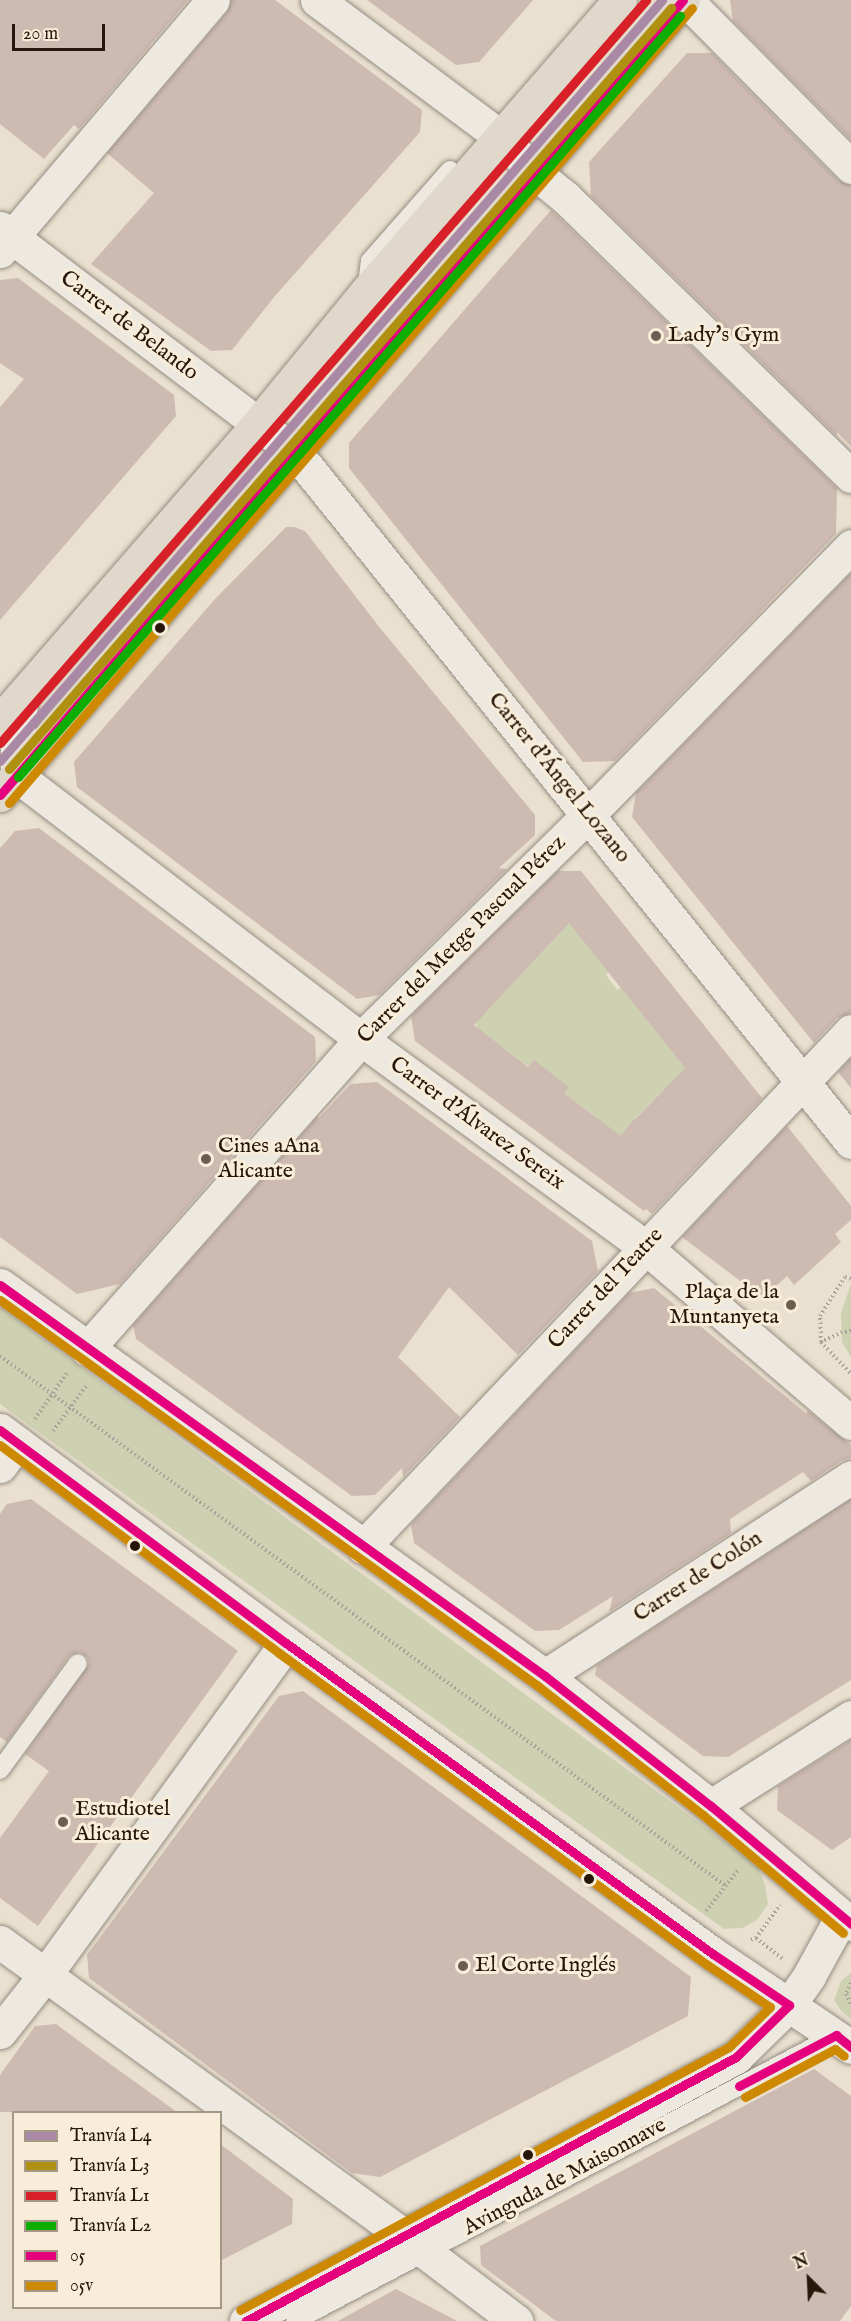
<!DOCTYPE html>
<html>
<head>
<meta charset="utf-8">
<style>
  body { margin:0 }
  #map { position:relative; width:851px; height:2321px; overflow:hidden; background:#eae0cf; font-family:"IM FELL English",serif }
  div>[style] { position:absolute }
  .green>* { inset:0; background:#cdd1b1 }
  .building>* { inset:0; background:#cdbab0 }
  .path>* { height:4px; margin-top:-2px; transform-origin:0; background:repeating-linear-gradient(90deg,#a6a199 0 1.5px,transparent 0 4.5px) }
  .roads { filter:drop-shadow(0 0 2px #958d82) drop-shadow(0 0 2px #958d82) }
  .service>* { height:18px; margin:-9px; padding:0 9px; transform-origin:9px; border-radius:9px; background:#ede8e0 }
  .minor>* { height:33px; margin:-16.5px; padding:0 16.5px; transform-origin:16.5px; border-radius:16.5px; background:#ede8e0 }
  .tertiary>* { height:33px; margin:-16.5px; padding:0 16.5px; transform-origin:16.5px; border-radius:16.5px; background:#ede8e0 }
  .primary>* { height:33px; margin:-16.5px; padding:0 16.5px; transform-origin:16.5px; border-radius:16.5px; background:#e0d8ca }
  .bus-1>* { height:9px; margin:-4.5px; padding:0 4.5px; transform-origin:4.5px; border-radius:4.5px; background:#e5007d }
  .bus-2>* { height:9px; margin:-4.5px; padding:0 4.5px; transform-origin:4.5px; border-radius:4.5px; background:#cd8902 }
  .tram-1>* { height:9px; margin:-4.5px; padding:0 4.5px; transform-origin:4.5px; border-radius:4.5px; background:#aa89a6 }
  .tram-2>* { height:9px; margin:-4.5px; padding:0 4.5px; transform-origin:4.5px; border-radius:4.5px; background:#b09010 }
  .tram-3>* { height:9px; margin:-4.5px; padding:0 4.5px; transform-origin:4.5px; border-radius:4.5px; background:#d72028 }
  .tram-4>* { height:9px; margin:-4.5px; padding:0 4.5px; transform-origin:4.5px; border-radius:4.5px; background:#0ead04 }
  .dots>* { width:16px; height:16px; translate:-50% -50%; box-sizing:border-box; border:3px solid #f8edd9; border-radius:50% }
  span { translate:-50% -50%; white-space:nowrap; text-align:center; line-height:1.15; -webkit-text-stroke:6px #f8edd9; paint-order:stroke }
  .street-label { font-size:22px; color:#27160a }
  .poi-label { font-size:22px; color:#27160a }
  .left { translate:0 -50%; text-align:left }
  .right { translate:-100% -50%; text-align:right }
  .legend { position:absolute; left:12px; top:2111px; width:210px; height:198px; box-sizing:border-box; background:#f8edd9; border:2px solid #a49786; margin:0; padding:8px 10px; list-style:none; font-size:18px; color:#27160a }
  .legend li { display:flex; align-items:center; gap:12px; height:30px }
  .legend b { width:30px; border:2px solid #a49786 }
  .north { position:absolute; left:779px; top:2249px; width:60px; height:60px; -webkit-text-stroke:4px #f8edd9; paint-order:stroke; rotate:336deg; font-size:16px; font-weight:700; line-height:24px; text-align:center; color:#27160a }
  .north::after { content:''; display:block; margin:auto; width:21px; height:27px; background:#27160a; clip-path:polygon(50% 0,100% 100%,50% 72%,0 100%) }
  .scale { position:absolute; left:12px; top:24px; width:93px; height:27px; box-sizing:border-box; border:3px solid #27160a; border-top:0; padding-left:8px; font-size:18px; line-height:21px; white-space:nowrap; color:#27160a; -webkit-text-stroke:4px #f8edd9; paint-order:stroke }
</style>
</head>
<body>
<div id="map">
  <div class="green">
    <div style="clip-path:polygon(566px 919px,609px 972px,606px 975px,617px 990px,621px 988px,685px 1068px,687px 1106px,665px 1088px,635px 1118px,655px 1139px,619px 1140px,596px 1117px,564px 1093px,498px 1044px,478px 1035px,475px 1015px,494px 1003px,550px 943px)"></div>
    <div style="clip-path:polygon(851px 1284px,851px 1357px,842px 1342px,841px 1313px)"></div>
    <div style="clip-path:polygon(0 1307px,758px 1866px,765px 1885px,768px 1904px,757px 1920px,742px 1928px,724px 1929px,0 1404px)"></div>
    <div style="clip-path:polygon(851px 1973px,851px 2019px,842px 2012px,834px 2000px,841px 1981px)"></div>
  </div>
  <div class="building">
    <div style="clip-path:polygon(0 0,188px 0,79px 129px,74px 125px,44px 159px,0 124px)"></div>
    <div style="clip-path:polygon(231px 0,275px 0,422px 110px,420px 132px,275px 296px,232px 350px,211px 351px,91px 264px,154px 193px,107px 153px,227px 12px)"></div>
    <div style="clip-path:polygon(367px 0,533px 0,479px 62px,456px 65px)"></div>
    <div style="clip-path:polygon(730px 0,851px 0,851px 140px,733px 21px)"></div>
    <div style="clip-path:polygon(687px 53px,712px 53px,838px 180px,851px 185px,851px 446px,837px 432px,837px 436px,591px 196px,589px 162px)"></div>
    <div style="clip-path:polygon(551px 210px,837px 488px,836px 534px,615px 761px,583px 762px,349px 468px,349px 443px)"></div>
    <div style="clip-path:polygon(18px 278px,174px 395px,176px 416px,0 620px,0 407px,24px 379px,0 363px,0 280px)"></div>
    <div style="clip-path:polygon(286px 527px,294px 527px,305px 531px,380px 628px,535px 815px,535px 835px,499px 868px,507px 869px,379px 995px,357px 999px,77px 787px,74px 762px,215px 599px)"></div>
    <div style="clip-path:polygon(851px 573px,851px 1013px,837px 1018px,814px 1043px,632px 817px,636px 793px)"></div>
    <div style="clip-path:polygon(39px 828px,315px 1037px,316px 1061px,120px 1284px,77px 1294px,0 1237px,0 848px,15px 831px)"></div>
    <div style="clip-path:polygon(evenodd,558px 871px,581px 871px,762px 1098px,652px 1214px,646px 1209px,644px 1211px,415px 1041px,411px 1016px,558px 871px,569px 923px,685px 1068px,630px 1124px,621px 1136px,564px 1093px,569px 1087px,534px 1060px,528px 1067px,474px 1025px,569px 923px)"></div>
    <div style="clip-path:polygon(851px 1058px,851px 1088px,838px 1072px)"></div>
    <div style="clip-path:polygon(377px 1082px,592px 1241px,598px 1271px,518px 1355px,449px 1287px,398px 1357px,460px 1417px,403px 1477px,402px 1468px,375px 1495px,352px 1496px,136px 1339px,133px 1325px,318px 1116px,318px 1119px,351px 1084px)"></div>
    <div style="clip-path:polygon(787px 1126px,851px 1206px,851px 1220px,835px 1234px,841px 1242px,794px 1285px,787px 1276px,763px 1298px,682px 1237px)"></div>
    <div style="clip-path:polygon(654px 1288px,807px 1414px,807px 1410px,851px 1445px,851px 1458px,841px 1461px,811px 1481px,803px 1472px,730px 1519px,731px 1533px,609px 1612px,613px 1596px,559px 1630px,535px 1631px,414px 1543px,411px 1524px,629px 1293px)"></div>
    <div style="clip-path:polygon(31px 1499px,238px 1651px,38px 1926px,0 1898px,0 1838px,49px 1771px,25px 1754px,89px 1664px,88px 1658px,80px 1652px,69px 1656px,7px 1742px,0 1737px,0 1514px,7px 1504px)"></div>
    <div style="clip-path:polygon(851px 1499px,851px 1680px,728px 1757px,703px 1756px,595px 1675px,597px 1665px)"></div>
    <div style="clip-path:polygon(303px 1691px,691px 1977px,688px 2016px,380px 2177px,352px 2173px,89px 1978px,87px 1955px,279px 1696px)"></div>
    <div style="clip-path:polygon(851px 1740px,851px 1837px,832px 1850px,777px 1810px,778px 1786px)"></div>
    <div style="clip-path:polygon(56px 2024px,99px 2056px,177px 2112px,0 2112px,0 2075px,35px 2026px)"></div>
    <div style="clip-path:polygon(814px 2069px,851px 2096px,851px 2306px,840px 2321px,556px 2321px,481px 2265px,480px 2246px)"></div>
    <div style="clip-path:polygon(220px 2144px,293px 2199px,292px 2224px,220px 2261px)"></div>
    <div style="clip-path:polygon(396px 2289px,457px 2321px,338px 2321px)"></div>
  </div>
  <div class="path">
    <div style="left:851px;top:1331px;width:9px;rotate:174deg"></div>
    <div style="left:842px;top:1332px;width:23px;rotate:155deg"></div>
    <div style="left:821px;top:1342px;width:44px;rotate:46.8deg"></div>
    <div style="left:821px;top:1342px;width:26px;rotate:-92deg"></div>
    <div style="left:820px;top:1316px;width:46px;rotate:-57.3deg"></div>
    <div style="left:845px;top:1277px;width:6px;rotate:18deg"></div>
    <div style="left:0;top:1356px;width:899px;rotate:36.13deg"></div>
    <div style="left:35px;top:1419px;width:56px;rotate:-55.2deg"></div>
    <div style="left:53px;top:1431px;width:56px;rotate:-53.7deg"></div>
    <div style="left:706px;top:1911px;width:52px;rotate:-52deg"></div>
    <div style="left:756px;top:1938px;width:36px;rotate:38deg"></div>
    <div style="left:751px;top:1940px;width:5px;rotate:-22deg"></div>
    <div style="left:756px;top:1938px;width:41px;rotate:-54deg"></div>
    <div style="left:851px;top:1983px;width:12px;rotate:114deg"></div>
    <div style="left:846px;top:1994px;width:12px;rotate:66deg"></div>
  </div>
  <div class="roads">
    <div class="service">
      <div style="left:367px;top:285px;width:24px;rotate:-83deg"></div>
      <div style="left:370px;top:261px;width:121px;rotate:-48.7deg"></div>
      <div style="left:0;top:1770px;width:132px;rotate:-53.9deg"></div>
      <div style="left:295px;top:2321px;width:612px;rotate:-27.86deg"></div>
    </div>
    <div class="minor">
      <div style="left:317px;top:0;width:231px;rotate:36.7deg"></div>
      <div style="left:502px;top:138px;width:47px;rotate:46.7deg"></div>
      <div style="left:534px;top:172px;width:41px;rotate:39.1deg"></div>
      <div style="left:566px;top:198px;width:398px;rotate:44.3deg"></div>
      <div style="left:686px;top:0;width:235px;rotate:45.3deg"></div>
      <div style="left:0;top:228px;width:370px;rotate:37.2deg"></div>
      <div style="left:295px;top:452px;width:886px;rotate:51.14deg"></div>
      <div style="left:0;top:251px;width:329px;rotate:-49.7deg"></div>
      <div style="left:22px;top:696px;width:43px;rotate:96.6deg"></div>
      <div style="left:17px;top:739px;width:37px;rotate:90deg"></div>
      <div style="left:17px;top:776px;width:433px;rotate:37.4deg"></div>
      <div style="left:361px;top:1039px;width:352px;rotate:36.2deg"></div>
      <div style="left:645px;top:1247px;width:271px;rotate:40.5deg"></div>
      <div style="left:87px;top:1349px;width:414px;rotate:-48.5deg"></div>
      <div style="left:361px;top:1039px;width:320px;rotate:-44.6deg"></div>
      <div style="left:589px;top:814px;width:375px;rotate:-45.6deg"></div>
      <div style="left:0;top:1466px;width:29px;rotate:-54deg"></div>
      <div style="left:363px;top:1547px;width:710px;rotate:-46.6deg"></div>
      <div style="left:545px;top:1676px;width:365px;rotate:-33deg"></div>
      <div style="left:711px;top:1806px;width:166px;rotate:-32.4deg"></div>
      <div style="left:0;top:1942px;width:500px;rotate:36deg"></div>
      <div style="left:404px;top:2236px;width:141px;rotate:37.2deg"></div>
      <div style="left:0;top:2032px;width:73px;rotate:-51.7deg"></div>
      <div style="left:45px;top:1975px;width:410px;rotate:-54deg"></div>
    </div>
    <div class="tertiary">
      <div style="left:0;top:1285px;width:671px;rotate:35.66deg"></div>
      <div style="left:545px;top:1676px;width:211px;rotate:38.1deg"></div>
      <div style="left:711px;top:1806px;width:183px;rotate:40.1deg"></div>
      <div style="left:0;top:1430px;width:357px;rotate:36.7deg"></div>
      <div style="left:286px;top:1643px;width:528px;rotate:36.07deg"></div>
      <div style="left:713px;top:1954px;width:166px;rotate:34deg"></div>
      <div style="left:246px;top:2321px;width:557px;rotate:-28.31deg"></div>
      <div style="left:736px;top:2057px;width:74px;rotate:-44.5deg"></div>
      <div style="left:789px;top:2005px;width:35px;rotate:-55deg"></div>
      <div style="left:809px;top:1976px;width:68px;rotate:-61.2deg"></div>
    </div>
    <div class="primary">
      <div style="left:0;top:721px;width:393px;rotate:-49deg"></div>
      <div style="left:258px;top:424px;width:171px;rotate:-50.7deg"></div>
      <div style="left:366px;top:292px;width:387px;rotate:-49deg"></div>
      <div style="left:0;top:795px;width:1048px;rotate:-49.33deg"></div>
    </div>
  </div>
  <div class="bus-1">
    <div style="left:0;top:795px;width:1048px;rotate:-49.33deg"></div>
    <div style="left:0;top:1285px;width:671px;rotate:35.66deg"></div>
    <div style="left:545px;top:1676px;width:211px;rotate:38.1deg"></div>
    <div style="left:711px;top:1806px;width:183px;rotate:40.1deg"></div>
    <div style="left:0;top:1430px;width:357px;rotate:36.7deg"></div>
    <div style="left:286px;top:1643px;width:528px;rotate:36.07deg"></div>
    <div style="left:713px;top:1954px;width:92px;rotate:33.9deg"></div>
    <div style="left:789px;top:2005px;width:74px;rotate:135.5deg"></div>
    <div style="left:736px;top:2057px;width:557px;rotate:151.69deg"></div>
    <div style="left:739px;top:2086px;width:110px;rotate:-27.7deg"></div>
    <div style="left:836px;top:2035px;width:19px;rotate:39deg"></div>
  </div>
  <div class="bus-2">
    <div style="left:9px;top:803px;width:1048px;rotate:-49.33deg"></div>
    <div style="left:0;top:1300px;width:662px;rotate:35.66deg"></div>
    <div style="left:538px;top:1686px;width:209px;rotate:38deg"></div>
    <div style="left:703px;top:1815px;width:183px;rotate:40.1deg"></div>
    <div style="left:0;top:1445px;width:348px;rotate:36.7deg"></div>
    <div style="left:279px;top:1653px;width:528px;rotate:36.07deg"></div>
    <div style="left:706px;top:1964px;width:77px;rotate:33.9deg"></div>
    <div style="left:770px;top:2007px;width:57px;rotate:135.7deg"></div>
    <div style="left:729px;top:2047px;width:555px;rotate:151.73deg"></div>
    <div style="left:745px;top:2097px;width:102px;rotate:-28.1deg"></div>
    <div style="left:835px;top:2049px;width:11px;rotate:38deg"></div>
  </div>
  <div class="tram-1">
    <div style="left:0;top:761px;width:1009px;rotate:-48.98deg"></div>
  </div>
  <div class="tram-2">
    <div style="left:9px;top:769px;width:1009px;rotate:-48.98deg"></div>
  </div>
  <div class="tram-3">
    <div style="left:0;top:743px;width:985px;rotate:-48.99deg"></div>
  </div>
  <div class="tram-4">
    <div style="left:18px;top:777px;width:1009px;rotate:-48.98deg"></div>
  </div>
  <div class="dots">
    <div style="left:656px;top:336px;background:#6b5d4f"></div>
    <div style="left:160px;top:628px;background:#27160a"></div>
    <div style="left:206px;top:1159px;background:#6b5d4f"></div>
    <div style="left:791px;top:1305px;background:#6b5d4f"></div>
    <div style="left:135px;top:1546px;background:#27160a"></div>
    <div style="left:63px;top:1822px;background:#6b5d4f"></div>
    <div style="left:589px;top:1879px;background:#27160a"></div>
    <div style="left:463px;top:1966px;background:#6b5d4f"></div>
    <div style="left:528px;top:2155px;background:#27160a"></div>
  </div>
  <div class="street-label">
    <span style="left:129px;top:326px;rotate:37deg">Carrer de Belando</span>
    <span style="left:559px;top:778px;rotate:51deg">Carrer d'Ángel Lozano</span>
    <span style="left:462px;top:940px;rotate:-45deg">Carrer del Metge Pascual Pérez</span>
    <span style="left:477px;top:1124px;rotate:36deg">Carrer d'Álvarez Sereix</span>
    <span style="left:606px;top:1289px;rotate:-47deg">Carrer del Teatre</span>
    <span style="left:698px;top:1577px;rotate:-33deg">Carrer de Colón</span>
    <span style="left:565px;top:2177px;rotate:-28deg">Avinguda de Maisonnave</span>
  </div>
  <div class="poi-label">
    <span class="left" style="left:668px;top:336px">Lady's Gym</span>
    <span class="left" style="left:218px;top:1159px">Cines aAna<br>Alicante</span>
    <span class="right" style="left:779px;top:1305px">Plaça de la<br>Muntanyeta</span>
    <span class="left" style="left:75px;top:1822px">Estudiotel<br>Alicante</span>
    <span class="left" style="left:475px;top:1966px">El Corte Inglés</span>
  </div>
  <ul class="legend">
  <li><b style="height:8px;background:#aa89a6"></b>Tranvía L4</li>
  <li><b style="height:8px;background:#b09010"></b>Tranvía L3</li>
  <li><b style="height:8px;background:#d72028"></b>Tranvía L1</li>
  <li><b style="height:8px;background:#0ead04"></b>Tranvía L2</li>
  <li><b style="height:8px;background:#e5007d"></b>05</li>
  <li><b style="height:8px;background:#cd8902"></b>05v</li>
  </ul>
  <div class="north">N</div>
  <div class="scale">20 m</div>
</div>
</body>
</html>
